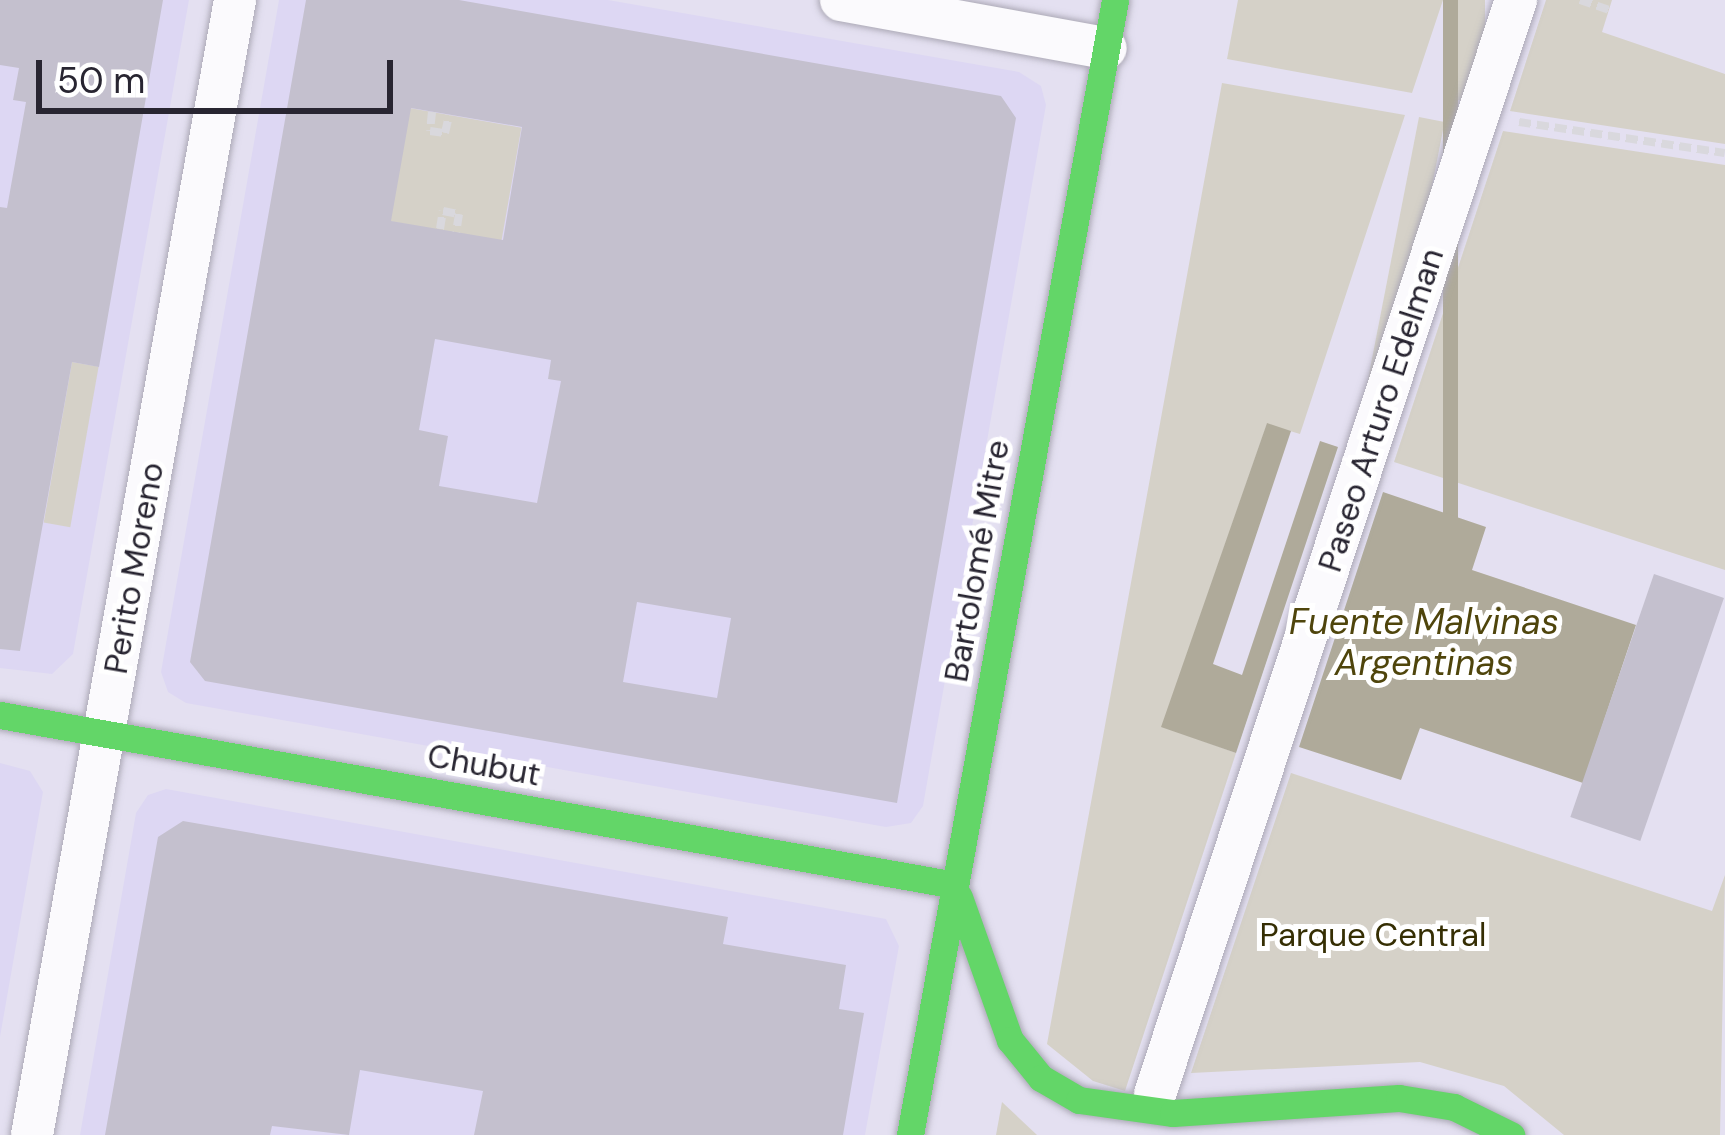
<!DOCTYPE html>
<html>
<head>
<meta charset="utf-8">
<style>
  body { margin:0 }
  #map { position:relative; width:1725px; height:1135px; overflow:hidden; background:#e4e0f1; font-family:"DM Sans",sans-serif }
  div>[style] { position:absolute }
  .built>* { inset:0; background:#ddd7f3 }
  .green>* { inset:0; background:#d5d1c8; transform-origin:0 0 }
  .water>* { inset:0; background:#afaa9a; transform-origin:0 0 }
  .building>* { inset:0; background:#c4c0ce; transform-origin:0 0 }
  .path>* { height:8px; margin-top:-4px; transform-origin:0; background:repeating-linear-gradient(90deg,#d9d8dd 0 12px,transparent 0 18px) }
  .roads { filter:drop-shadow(0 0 3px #aca9b6) drop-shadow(0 0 3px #aca9b6) }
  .street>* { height:42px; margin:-21px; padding:0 21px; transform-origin:21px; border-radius:21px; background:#fbfafd }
  .fast>* { height:27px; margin:-13.5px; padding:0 13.5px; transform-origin:13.5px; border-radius:13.5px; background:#63d668 }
  span { translate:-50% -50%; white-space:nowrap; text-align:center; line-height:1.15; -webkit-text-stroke:10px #fff; paint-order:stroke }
  .street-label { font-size:33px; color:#282531 }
  .park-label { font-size:33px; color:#352e03 }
  .water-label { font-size:36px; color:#4f450c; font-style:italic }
  .scale { position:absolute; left:36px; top:60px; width:357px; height:54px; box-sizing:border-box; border:6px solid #282531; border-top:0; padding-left:15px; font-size:36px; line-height:42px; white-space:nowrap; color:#282531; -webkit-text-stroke:9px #fff; paint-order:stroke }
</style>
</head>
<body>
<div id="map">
  <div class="built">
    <div style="clip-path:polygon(0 0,189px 0,73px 654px,52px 674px,0 668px)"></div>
    <div style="clip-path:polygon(279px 0,608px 0,1019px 72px,1041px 86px,1046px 105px,923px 806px,911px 823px,886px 827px,186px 703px,168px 692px,161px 672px)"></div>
    <div style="clip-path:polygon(0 763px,30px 771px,43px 792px,0 1037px)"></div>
    <div style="clip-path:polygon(166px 789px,886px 919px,899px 946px,865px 1135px,80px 1135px,136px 813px,148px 795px)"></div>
  </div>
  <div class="green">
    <div style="clip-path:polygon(1238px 0,1443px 0,1412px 93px,1227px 59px)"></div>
    <div style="left:1458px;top:0;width:27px;height:100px"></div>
    <div style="clip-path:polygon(1546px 0,1612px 0,1602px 32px,1725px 74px,1725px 144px,1510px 111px)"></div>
    <div style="clip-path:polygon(1222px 83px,1405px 115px,1300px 434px,1267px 424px,1162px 726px,1236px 753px,1125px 1091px,1093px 1081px,1047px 1044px)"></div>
    <div style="left:353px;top:98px;width:171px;height:115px;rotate:10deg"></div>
    <div style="left:1419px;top:117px;width:26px;height:339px;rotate:11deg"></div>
    <div style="clip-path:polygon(1503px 131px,1725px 165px,1725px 570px,1394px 462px)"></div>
    <div style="left:72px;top:362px;width:27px;height:163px;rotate:10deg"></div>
    <div style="clip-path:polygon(1291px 773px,1712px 911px,1725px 875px,1720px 1135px,1564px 1135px,1504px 1086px,1420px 1062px,1191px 1073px)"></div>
    <div style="clip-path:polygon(1002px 1102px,1037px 1135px,996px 1135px)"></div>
  </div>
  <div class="water">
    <div style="left:1443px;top:0;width:15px;height:539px"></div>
    <div style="clip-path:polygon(1267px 423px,1291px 431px,1213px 664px,1242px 675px,1320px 441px,1338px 447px,1236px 753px,1161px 727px)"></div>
    <div style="clip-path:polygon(1383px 492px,1486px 527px,1472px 570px,1636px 625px,1583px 783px,1420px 728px,1401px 780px,1299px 747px)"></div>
  </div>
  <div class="building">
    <div style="clip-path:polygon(0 0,163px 0,99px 367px,72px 362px,20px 651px,0 649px,0 207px,7px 208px,26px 102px,13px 100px,19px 68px,0 65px)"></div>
    <div style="clip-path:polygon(evenodd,306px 0,459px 0,1001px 96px,1016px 118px,897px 803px,205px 681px,190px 662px,306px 0,411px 108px,522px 127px,503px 240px,391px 221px,411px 108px,306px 0,435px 339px,551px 360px,548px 379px,561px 381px,537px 503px,439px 486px,448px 436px,419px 430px,435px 339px,306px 0,637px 602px,731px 618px,717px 698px,623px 682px,637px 602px)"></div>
    <div style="left:1654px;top:574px;width:74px;height:257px;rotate:19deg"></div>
    <div style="clip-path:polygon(183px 821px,728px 917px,723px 944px,846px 965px,839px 1009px,864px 1013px,843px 1135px,474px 1135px,483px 1091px,360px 1070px,349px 1135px,272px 1126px,270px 1135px,105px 1135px,158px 837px)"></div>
  </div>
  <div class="path">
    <div style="left:1580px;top:0;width:31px;rotate:19deg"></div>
    <div style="left:432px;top:112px;width:19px;rotate:96deg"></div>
    <div style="left:430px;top:131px;width:15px;rotate:8deg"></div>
    <div style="left:445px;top:133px;width:18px;rotate:-77deg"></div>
    <div style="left:1519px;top:122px;width:208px;rotate:8.6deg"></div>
    <div style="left:440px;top:229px;width:18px;rotate:-81deg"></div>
    <div style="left:443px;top:211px;width:16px;rotate:11deg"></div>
    <div style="left:459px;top:214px;width:18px;rotate:99deg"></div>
  </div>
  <div class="roads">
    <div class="street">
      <div style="left:841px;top:0;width:269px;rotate:10.3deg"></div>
      <div style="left:1155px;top:1094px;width:1152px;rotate:-71.74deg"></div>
      <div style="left:32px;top:1135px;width:1153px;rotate:-79.86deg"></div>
    </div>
    <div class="fast">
      <div style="left:0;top:715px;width:970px;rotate:10.09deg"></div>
      <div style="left:959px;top:897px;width:152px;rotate:70.4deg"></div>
      <div style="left:1010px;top:1040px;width:49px;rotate:50.8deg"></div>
      <div style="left:1041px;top:1078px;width:44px;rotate:30.1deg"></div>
      <div style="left:1079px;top:1100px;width:95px;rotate:7.9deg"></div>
      <div style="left:1173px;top:1113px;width:226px;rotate:-3.8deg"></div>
      <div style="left:1399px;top:1098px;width:56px;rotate:9.3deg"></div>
      <div style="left:1454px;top:1107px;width:64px;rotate:26.2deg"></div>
      <div style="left:910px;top:1135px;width:1153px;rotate:-79.76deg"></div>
    </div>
  </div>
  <div class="street-label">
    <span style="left:1381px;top:410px;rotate:-72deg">Paseo Arturo Edelman</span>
    <span style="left:977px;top:561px;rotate:-80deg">Bartolomé Mitre</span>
    <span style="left:134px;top:568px;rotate:-80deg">Perito Moreno</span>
    <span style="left:484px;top:765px;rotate:10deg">Chubut</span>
  </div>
  <div class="park-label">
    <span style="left:1373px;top:935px">Parque Central</span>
  </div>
  <div class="water-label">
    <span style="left:1424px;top:642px">Fuente Malvinas<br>Argentinas</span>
  </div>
  <div class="scale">50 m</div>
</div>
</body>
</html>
